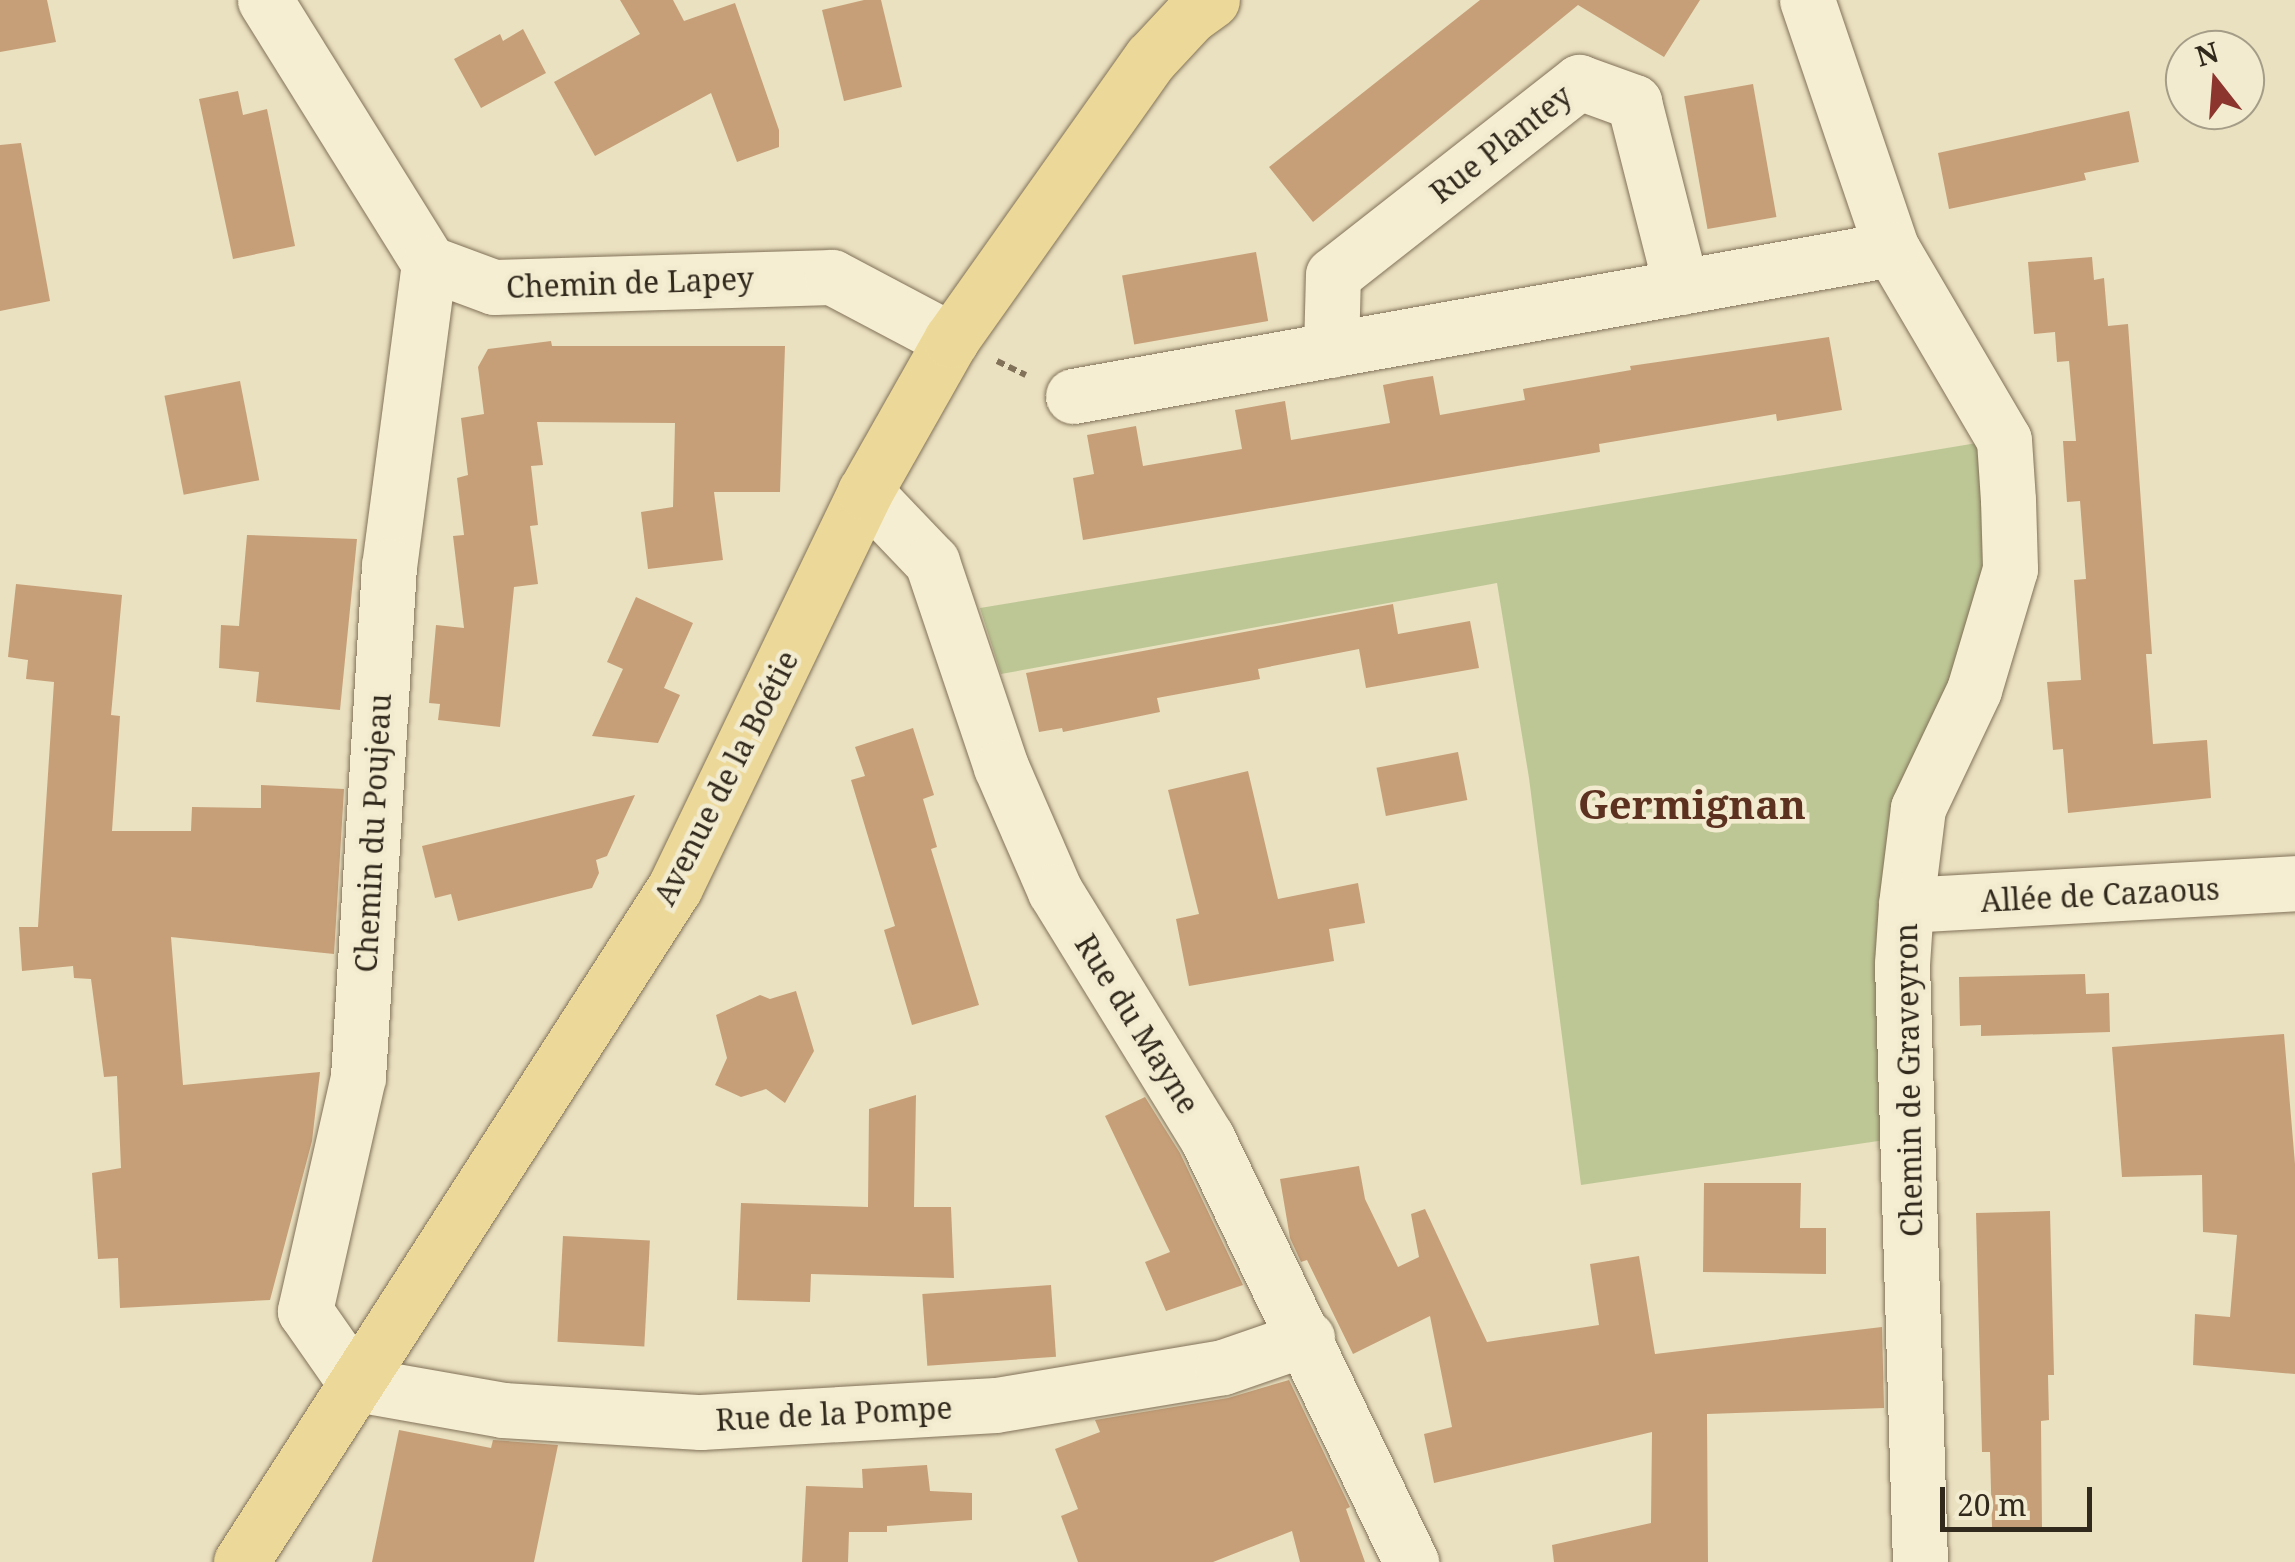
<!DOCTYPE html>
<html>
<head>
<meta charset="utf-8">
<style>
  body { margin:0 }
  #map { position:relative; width:2295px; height:1562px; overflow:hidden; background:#eae1c0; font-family:"Noto Serif",serif }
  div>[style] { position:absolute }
  .green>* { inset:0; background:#bdc795 }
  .building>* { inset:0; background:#c69f78; transform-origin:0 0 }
  .path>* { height:6px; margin-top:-3px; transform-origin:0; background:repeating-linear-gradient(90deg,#827259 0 8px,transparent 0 13px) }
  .roads { filter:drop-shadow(0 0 2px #827259) drop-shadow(0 0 2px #827259) }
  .minor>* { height:55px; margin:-27.5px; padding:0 27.5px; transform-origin:27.5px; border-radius:27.5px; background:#f6eed2 }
  .major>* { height:55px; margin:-27.5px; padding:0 27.5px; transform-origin:27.5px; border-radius:27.5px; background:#ecd999 }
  span { translate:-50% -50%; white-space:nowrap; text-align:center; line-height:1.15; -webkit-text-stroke:9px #f2ebcf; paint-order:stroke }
  .street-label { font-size:30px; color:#32291d }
  .district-label { font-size:40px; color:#5c311f; font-weight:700 }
  .north { position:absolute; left:2165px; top:30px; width:100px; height:100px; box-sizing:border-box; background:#f2ebcf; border:2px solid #a59d88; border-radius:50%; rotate:343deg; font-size:28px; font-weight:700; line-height:40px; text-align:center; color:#32291d }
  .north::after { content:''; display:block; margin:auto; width:35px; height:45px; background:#8c352e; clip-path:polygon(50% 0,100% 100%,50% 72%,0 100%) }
  .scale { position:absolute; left:1940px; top:1487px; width:152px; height:45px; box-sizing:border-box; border:5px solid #32291d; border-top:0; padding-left:12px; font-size:30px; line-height:35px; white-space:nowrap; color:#32291d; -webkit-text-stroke:8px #f2ebcf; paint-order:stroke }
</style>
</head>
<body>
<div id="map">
  <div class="green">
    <div style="clip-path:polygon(1989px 441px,2008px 500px,1955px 711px,1892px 1139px,1581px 1185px,1529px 778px,1497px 583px,1001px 674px,980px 608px)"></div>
  </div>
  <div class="building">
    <div style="clip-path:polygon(0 0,47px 0,56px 42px,0 52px)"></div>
    <div style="clip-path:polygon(620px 0,673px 0,684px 21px,735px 3px,779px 130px,779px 147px,737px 162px,711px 93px,595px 156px,554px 82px,640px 34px)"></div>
    <div style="clip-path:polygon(864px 0,881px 0,902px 87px,844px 101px,822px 10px)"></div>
    <div style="clip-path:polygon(1480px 0,1700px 0,1664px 57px,1578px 5px,1313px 222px,1269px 167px)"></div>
    <div style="clip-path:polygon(523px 29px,546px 73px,481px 108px,454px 59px,500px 34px,503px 41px)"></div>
    <div style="left:1753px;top:84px;width:135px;height:70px;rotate:80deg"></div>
    <div style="clip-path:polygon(238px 91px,243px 115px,267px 109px,295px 246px,233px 259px,199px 99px)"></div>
    <div style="clip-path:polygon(2129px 111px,2139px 162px,2084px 173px,2086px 180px,1949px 209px,1938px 153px)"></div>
    <div style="clip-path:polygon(21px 143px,50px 301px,0 311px,0 145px)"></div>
    <div style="left:1256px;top:252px;width:70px;height:136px;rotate:80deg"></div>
    <div style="clip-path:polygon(2092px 257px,2094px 280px,2104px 278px,2108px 326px,2128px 324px,2152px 654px,2146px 654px,2153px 744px,2207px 740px,2211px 798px,2068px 813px,2063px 749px,2053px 750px,2047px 682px,2081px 680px,2074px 580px,2086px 579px,2080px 501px,2067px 502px,2063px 441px,2076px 441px,2069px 361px,2057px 362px,2055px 332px,2034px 334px,2028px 262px)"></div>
    <div style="clip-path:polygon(1829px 337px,1842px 410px,1777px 421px,1776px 414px,1599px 444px,1600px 452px,1083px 540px,1073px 478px,1094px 474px,1087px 435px,1136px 426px,1143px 466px,1242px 449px,1235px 410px,1285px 401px,1291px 440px,1390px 423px,1383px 385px,1408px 380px,1433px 376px,1440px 415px,1525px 400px,1523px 389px,1631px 370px,1630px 366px)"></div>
    <div style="clip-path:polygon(551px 341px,552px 346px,785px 346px,780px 492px,714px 492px,723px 560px,648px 569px,641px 512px,673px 507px,675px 423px,537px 422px,543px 465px,531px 466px,538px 525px,530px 526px,538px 584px,514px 587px,500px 727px,438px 720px,440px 704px,429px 703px,436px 625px,464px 628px,453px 536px,464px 535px,457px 478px,468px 475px,461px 418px,484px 414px,478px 367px,488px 349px)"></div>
    <div style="left:240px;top:381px;width:101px;height:77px;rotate:79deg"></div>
    <div style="clip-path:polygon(247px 535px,357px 539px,340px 710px,256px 702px,259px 672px,219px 668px,221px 625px,239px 626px)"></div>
    <div style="clip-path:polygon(16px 584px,122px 595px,111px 715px,120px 716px,112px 831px,191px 831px,192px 807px,261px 808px,261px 785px,344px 789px,334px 954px,171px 937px,183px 1085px,320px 1072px,312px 1141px,270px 1300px,120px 1308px,118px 1258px,98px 1259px,92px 1173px,121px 1168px,117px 1076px,104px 1077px,91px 979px,74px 978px,73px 966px,22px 971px,19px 927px,38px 927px,54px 682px,26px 679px,28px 660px,8px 657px)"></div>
    <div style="clip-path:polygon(636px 597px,693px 623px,664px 688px,680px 695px,658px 743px,592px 736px,623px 669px,607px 662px)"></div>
    <div style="clip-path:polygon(1393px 604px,1398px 634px,1470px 621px,1479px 668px,1366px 688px,1359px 649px,1258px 669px,1260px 679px,1157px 698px,1160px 712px,1063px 732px,1062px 728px,1039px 732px,1026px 673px)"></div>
    <div style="clip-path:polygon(913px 728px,934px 795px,923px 799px,937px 847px,931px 849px,979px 1005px,912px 1025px,884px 930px,895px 926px,851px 780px,865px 776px,855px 747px)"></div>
    <div style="left:1458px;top:752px;width:49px;height:83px;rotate:79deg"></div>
    <div style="clip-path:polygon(1248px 771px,1278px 899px,1358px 883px,1365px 923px,1329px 929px,1334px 961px,1189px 986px,1176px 919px,1199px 914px,1168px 790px)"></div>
    <div style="clip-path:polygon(635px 795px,607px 856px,596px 860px,599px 873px,592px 888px,458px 921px,451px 894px,435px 898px,422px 846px)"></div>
    <div style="clip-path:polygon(2085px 974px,2086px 994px,2109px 993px,2110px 1032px,1981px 1036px,1981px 1025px,1960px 1026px,1959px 977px)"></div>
    <div style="clip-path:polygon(796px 991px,814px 1051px,785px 1103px,766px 1089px,741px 1097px,715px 1085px,727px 1058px,716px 1015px,760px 995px,770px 999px)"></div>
    <div style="clip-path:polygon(2284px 1034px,2295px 1164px,2295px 1374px,2193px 1365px,2195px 1314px,2230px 1317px,2237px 1235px,2203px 1232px,2202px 1175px,2122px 1177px,2112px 1047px)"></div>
    <div style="clip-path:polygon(916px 1095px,914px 1207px,951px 1207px,954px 1278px,811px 1274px,810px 1302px,737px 1300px,741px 1203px,868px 1207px,869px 1109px)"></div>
    <div style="clip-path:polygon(1145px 1097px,1180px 1153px,1243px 1285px,1166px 1311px,1145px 1262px,1170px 1252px,1105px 1116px)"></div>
    <div style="clip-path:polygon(1359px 1166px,1365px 1199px,1398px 1267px,1419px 1257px,1411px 1214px,1425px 1209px,1487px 1342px,1599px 1325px,1590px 1264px,1639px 1256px,1655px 1354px,1882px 1327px,1884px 1408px,1707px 1414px,1708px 1562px,1554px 1562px,1552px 1545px,1651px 1523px,1652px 1432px,1434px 1483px,1424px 1434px,1452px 1427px,1430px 1316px,1353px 1354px,1307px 1260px,1301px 1262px,1290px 1238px,1280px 1179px)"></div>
    <div style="clip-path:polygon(1704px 1183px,1801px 1183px,1800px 1228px,1826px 1228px,1826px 1274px,1703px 1272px)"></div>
    <div style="clip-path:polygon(2050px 1211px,2054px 1375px,2048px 1375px,2049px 1420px,2041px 1421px,2042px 1528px,1992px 1527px,1990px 1452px,1982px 1452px,1976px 1213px)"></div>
    <div style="left:563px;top:1236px;width:87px;height:106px;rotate:3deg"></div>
    <div style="left:1051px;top:1285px;width:72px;height:129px;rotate:86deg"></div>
    <div style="clip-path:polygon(1289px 1380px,1350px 1507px,1346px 1509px,1365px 1562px,1300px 1562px,1292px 1531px,1213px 1562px,1078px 1562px,1061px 1516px,1078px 1509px,1055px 1449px,1100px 1432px,1095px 1420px,1228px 1398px)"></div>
    <div style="clip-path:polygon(399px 1430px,491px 1448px,493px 1440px,558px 1445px,534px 1562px,372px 1562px)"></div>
    <div style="clip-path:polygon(927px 1465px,930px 1491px,972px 1493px,972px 1520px,887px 1526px,887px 1532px,849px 1532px,848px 1562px,802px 1562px,806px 1486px,863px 1488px,862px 1469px)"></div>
  </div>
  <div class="path">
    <div style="left:997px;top:361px;width:32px;rotate:26deg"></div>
  </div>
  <div class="roads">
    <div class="minor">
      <div style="left:265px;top:0;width:310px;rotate:58.1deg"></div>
      <div style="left:429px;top:263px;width:69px;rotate:20.3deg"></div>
      <div style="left:494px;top:287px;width:338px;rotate:-1.7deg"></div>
      <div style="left:832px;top:277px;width:135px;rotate:27.9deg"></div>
      <div style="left:1807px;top:0;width:263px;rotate:71.2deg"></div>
      <div style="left:1892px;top:249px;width:221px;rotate:59.6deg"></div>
      <div style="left:2004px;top:440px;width:60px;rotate:86.2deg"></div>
      <div style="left:2008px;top:500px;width:69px;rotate:88.3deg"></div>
      <div style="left:2010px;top:569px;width:126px;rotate:106.6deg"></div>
      <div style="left:1974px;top:690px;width:131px;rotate:115.4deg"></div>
      <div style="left:1918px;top:808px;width:98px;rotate:97.1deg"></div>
      <div style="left:1906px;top:905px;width:59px;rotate:93.9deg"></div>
      <div style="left:1902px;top:964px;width:598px;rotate:88.28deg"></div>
      <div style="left:429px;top:263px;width:306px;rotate:97.5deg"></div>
      <div style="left:389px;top:566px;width:512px;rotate:93.47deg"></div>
      <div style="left:358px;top:1077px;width:240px;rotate:102.8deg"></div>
      <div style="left:305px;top:1311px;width:89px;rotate:55.1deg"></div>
      <div style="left:356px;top:1384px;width:149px;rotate:10deg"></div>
      <div style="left:503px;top:1410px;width:198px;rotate:3.5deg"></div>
      <div style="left:701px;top:1422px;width:295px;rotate:-3.3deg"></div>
      <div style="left:996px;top:1405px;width:230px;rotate:-9.5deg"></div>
      <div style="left:1223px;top:1367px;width:89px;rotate:-19deg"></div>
      <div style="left:1331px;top:350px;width:75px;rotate:-88.5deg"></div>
      <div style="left:1333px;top:275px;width:313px;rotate:-38.1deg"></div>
      <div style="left:1579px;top:82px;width:59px;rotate:20deg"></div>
      <div style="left:1634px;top:102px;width:191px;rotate:75.7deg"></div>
      <div style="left:1073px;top:396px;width:832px;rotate:-10.18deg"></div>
      <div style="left:865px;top:492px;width:97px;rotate:46.3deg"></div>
      <div style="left:932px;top:562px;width:216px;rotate:71.4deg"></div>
      <div style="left:1001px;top:767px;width:135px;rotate:66.5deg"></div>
      <div style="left:1055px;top:891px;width:290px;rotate:58.4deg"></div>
      <div style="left:1207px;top:1138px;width:471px;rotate:64.3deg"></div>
      <div style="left:1906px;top:905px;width:390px;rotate:-3.2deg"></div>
    </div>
    <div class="major">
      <div style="left:241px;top:1562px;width:802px;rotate:-57.26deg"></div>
      <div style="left:675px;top:887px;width:438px;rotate:-64.3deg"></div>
      <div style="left:865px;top:492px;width:175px;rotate:-60.5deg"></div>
      <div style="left:951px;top:340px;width:346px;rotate:-54.7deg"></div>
      <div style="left:1151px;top:58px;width:57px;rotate:-47.1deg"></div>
      <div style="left:1190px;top:16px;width:27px;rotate:-36deg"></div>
    </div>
  </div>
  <div class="street-label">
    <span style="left:1501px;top:144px;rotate:-38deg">Rue Plantey</span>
    <span style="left:630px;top:283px;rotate:-2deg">Chemin de Lapey</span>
    <span style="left:726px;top:778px;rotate:-63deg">Avenue de la Boétie</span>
    <span style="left:373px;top:833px;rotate:-87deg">Chemin du Poujeau</span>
    <span style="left:2100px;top:895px;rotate:-3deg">Allée de Cazaous</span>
    <span style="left:1137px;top:1024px;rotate:58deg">Rue du Mayne</span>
    <span style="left:1909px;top:1080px;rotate:-91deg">Chemin de Graveyron</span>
    <span style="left:834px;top:1414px;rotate:-3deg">Rue de la Pompe</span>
  </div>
  <div class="district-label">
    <span style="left:1692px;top:804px">Germignan</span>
  </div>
  <div class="north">N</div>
  <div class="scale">20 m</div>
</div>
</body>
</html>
